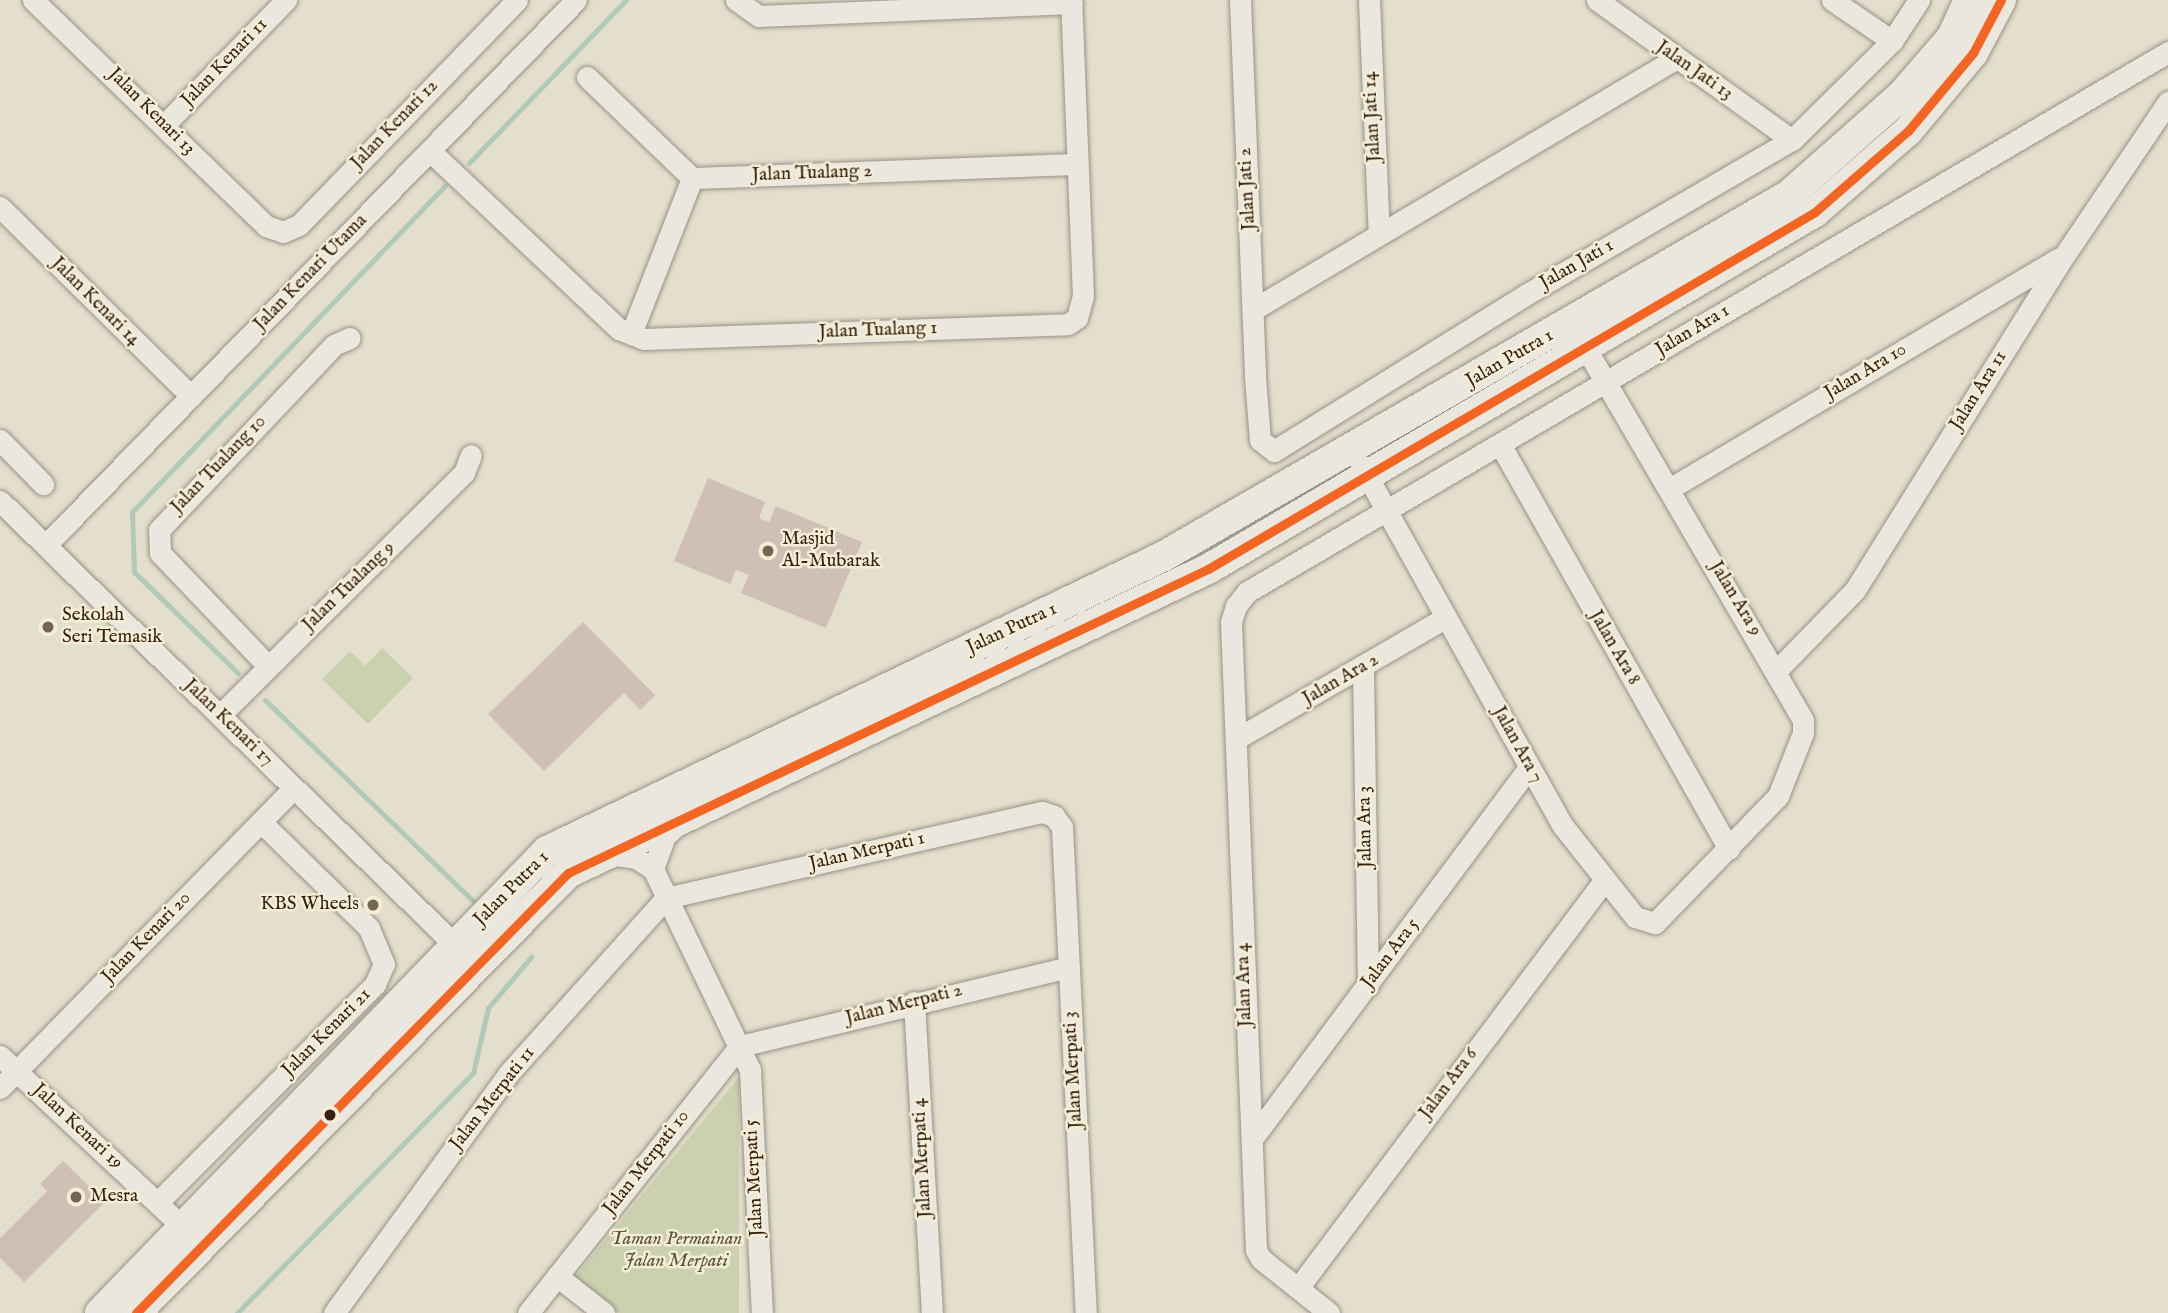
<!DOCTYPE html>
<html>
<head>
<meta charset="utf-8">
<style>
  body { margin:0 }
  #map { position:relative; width:2168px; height:1313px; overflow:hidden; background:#e4dfcc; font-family:"IM FELL English",serif }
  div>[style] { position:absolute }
  .green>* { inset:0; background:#cbd1ae }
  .stream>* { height:5px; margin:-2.5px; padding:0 2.5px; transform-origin:2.5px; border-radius:2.5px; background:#b0c9b8 }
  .building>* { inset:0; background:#d0bfb4 }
  .roads { filter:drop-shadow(0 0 2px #989186) drop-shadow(0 0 2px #989186) }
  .street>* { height:21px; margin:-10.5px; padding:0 10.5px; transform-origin:10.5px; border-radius:10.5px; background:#eae8de }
  .secondary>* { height:30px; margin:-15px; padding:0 15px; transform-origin:15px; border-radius:15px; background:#eae8de }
  .bus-1>* { height:9px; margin:-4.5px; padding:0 4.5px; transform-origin:4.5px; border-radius:4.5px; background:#f26522 }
  .dots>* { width:19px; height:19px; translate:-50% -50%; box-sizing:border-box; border:4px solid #f5eed7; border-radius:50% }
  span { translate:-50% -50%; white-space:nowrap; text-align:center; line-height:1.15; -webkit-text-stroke:5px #f5eed7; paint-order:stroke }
  .street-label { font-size:19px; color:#372114 }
  .poi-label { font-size:19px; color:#372114 }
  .left { translate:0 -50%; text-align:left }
  .right { translate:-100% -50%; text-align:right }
  .park-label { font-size:19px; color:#5d523b; font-style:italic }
</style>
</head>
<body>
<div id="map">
  <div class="green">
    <div style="clip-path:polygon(382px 648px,413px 678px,368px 724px,322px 679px,350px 651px,365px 666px)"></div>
    <div style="clip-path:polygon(739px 1077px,739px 1313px,619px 1313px,574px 1278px)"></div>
  </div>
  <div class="stream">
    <div style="left:469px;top:163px;width:226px;rotate:-46.1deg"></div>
    <div style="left:238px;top:673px;width:145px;rotate:-135.8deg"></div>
    <div style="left:134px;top:572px;width:60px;rotate:-91.9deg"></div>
    <div style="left:132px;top:512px;width:452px;rotate:-46.2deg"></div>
    <div style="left:265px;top:700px;width:293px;rotate:44deg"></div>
    <div style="left:237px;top:1313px;width:337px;rotate:-45.5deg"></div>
    <div style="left:473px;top:1073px;width:67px;rotate:-77deg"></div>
    <div style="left:488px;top:1008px;width:67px;rotate:-49.9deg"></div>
  </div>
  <div class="building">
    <div style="clip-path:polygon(708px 478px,765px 502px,759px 518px,769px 522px,776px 506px,862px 542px,826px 628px,741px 593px,749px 575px,736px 570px,730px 584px,674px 561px)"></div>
    <div style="clip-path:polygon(583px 622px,655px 695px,640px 710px,624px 693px,544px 771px,488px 714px)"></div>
    <div style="clip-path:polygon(63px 1161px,105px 1202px,24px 1282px,0 1258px,0 1238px,47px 1191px,40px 1184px)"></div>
  </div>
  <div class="roads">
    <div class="street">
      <div style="left:33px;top:0;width:325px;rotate:44.1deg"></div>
      <div style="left:266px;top:226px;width:18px;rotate:19deg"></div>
      <div style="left:283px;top:232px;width:17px;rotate:-24deg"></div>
      <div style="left:299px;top:225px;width:313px;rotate:-45.9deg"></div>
      <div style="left:736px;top:0;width:28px;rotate:35deg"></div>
      <div style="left:759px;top:16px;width:313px;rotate:-2.4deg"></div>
      <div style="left:1240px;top:0;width:377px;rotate:87.7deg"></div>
      <div style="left:1255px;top:377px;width:63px;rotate:85.5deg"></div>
      <div style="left:1260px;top:440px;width:18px;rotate:38deg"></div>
      <div style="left:1274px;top:451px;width:298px;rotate:-31.8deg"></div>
      <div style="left:1527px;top:294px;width:306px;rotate:-30.2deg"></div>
      <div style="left:1792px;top:140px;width:141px;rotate:-44.7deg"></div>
      <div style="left:1892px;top:41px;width:49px;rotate:-56.6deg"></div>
      <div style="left:1369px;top:0;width:234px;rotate:87.6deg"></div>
      <div style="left:1597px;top:0;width:240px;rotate:35.7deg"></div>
      <div style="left:1832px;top:0;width:73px;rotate:34.3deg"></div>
      <div style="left:587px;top:77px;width:146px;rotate:43.9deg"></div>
      <div style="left:692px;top:178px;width:385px;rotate:-2.1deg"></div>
      <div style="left:164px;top:125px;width:175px;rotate:-45.7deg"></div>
      <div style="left:430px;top:151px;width:260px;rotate:43.3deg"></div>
      <div style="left:619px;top:329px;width:27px;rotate:22deg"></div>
      <div style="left:644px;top:339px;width:424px;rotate:-2deg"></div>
      <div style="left:1068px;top:324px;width:11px;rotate:-34deg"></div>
      <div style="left:1077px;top:318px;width:23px;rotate:-75deg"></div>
      <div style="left:1083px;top:296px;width:296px;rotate:-92.3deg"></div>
      <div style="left:0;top:207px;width:269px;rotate:44.7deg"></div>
      <div style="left:1254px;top:309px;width:490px;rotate:-30.7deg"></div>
      <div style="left:631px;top:334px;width:168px;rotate:-68.6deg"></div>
      <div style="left:0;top:440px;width:62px;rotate:45.7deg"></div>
      <div style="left:1501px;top:446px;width:463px;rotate:60.5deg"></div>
      <div style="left:1361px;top:465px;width:414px;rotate:60.8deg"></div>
      <div style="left:1563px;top:826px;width:116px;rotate:51.6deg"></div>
      <div style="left:1635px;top:917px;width:21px;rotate:17deg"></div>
      <div style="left:1655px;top:923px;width:177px;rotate:-45.9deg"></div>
      <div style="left:1778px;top:796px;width:68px;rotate:-68.4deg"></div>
      <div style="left:1803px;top:733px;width:13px;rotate:-90deg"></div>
      <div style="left:1803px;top:720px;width:432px;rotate:-120.3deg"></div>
      <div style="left:1669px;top:489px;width:453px;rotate:-30.6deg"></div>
      <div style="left:0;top:501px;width:637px;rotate:44.3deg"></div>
      <div style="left:46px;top:545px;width:760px;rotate:-45.8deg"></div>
      <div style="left:268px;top:666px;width:156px;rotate:-133.7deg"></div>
      <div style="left:160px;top:553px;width:23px;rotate:-92deg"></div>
      <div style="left:159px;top:530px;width:255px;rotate:-46.6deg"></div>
      <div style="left:334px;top:345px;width:17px;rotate:-24deg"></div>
      <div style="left:1363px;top:668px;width:318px;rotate:89.1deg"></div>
      <div style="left:1778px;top:669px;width:110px;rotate:-45.7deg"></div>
      <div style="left:1855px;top:590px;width:394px;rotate:-58deg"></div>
      <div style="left:2064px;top:256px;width:186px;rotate:-56deg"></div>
      <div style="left:220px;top:715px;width:344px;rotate:-44.8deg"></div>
      <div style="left:464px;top:473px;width:19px;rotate:-69deg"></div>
      <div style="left:1236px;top:739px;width:241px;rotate:-30.1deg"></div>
      <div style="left:608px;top:854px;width:28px;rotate:8deg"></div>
      <div style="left:636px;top:858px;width:20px;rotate:33deg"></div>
      <div style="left:653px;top:869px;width:223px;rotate:64.2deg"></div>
      <div style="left:750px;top:1070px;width:243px;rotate:87.2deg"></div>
      <div style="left:653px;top:869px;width:35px;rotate:-70deg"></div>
      <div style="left:665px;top:836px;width:19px;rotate:-43deg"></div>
      <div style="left:666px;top:898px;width:386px;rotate:-12.9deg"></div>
      <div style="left:1042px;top:812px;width:13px;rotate:18deg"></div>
      <div style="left:1054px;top:816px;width:14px;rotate:54deg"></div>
      <div style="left:1062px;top:827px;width:487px;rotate:87.2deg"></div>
      <div style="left:914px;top:1002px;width:312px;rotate:86.7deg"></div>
      <div style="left:740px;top:1046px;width:338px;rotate:-13.5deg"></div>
      <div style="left:0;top:1056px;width:252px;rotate:43.1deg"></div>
      <div style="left:0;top:1088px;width:420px;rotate:-45.6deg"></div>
      <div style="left:1252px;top:1139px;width:464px;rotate:-53.3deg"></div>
      <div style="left:158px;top:1202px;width:308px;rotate:-45.1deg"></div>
      <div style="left:375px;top:984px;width:22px;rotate:-66deg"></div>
      <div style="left:384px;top:964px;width:39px;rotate:-113deg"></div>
      <div style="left:369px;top:928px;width:151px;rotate:-135.5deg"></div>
      <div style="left:557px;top:1276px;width:60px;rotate:38.2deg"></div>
      <div style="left:1298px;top:1288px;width:508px;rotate:-53.08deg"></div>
      <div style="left:334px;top:1313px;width:296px;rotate:-53.9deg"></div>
      <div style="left:508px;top:1074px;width:237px;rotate:-48.1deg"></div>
      <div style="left:528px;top:1313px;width:341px;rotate:-51.6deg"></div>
      <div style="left:1329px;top:1313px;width:87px;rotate:-141.5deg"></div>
      <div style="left:1261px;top:1259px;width:10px;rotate:-119deg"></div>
      <div style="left:1256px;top:1250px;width:628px;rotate:-92.28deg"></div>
      <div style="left:1231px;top:622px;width:17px;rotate:-73deg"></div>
      <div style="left:1236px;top:606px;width:18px;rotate:-52deg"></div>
      <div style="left:1247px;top:592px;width:1068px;rotate:-30.38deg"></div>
    </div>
    <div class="secondary">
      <div style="left:100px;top:1313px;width:643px;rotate:-45.95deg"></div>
      <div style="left:547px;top:851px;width:684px;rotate:-25.55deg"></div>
      <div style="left:1164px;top:556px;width:722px;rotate:-30.01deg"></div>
      <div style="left:1789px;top:195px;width:149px;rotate:-41.5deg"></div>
      <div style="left:1901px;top:96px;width:78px;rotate:-49.2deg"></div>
      <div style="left:1952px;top:37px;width:41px;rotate:-65.3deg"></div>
      <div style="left:136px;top:1313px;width:617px;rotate:-45.53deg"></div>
      <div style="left:568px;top:873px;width:709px;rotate:-25.41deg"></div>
      <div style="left:1208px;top:569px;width:704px;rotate:-30.46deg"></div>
      <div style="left:1815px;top:212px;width:123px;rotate:-41.1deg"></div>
      <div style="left:1908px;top:131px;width:102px;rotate:-50.2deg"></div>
      <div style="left:1973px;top:53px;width:60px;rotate:-62.2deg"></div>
    </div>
  </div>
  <div class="bus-1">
    <div style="left:136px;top:1313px;width:617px;rotate:-45.53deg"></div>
    <div style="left:568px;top:873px;width:709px;rotate:-25.41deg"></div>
    <div style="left:1208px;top:569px;width:704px;rotate:-30.46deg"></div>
    <div style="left:1815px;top:212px;width:123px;rotate:-41.1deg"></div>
    <div style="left:1908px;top:131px;width:102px;rotate:-50.2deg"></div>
    <div style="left:1973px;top:53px;width:60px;rotate:-62.2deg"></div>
  </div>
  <div class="dots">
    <div style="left:768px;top:551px;background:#746454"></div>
    <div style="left:48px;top:627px;background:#746454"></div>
    <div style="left:373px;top:905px;background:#746454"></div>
    <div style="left:330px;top:1115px;background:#372114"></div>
    <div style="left:76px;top:1197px;background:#746454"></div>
  </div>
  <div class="street-label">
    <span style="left:225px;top:63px;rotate:-46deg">Jalan Kenari 11</span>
    <span style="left:1694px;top:71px;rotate:35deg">Jalan Jati 13</span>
    <span style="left:151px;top:112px;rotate:45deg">Jalan Kenari 13</span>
    <span style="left:1373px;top:117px;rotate:-93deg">Jalan Jati 14</span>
    <span style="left:395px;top:125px;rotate:-46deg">Jalan Kenari 12</span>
    <span style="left:812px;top:174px;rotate:-2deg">Jalan Tualang 2</span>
    <span style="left:1248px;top:189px;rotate:-93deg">Jalan Jati 2</span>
    <span style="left:1577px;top:265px;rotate:-30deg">Jalan Jati 1</span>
    <span style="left:311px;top:273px;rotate:-46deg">Jalan Kenari Utama</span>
    <span style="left:95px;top:302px;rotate:45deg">Jalan Kenari 14</span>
    <span style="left:878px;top:331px;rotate:-2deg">Jalan Tualang 1</span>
    <span style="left:1693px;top:331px;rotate:-31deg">Jalan Ara 1</span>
    <span style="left:1510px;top:359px;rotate:-30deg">Jalan Putra 1</span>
    <span style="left:1866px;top:372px;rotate:-31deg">Jalan Ara 10</span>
    <span style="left:1979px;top:391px;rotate:-58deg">Jalan Ara 11</span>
    <span style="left:219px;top:465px;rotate:-46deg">Jalan Tualang 10</span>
    <span style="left:349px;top:587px;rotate:-44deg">Jalan Tualang 9</span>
    <span style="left:1735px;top:599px;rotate:59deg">Jalan Ara 9</span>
    <span style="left:1012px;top:629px;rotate:-25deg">Jalan Putra 1</span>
    <span style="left:1614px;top:648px;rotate:60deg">Jalan Ara 8</span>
    <span style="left:1341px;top:680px;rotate:-30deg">Jalan Ara 2</span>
    <span style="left:228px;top:723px;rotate:44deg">Jalan Kenari 17</span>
    <span style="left:1517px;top:745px;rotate:61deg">Jalan Ara 7</span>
    <span style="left:1366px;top:827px;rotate:-91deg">Jalan Ara 3</span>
    <span style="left:867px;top:852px;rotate:-13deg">Jalan Merpati 1</span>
    <span style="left:512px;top:889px;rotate:-45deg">Jalan Putra 1</span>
    <span style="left:147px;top:938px;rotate:-46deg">Jalan Kenari 20</span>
    <span style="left:1391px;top:954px;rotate:-53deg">Jalan Ara 5</span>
    <span style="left:1245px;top:985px;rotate:-92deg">Jalan Ara 4</span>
    <span style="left:904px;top:1005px;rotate:-14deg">Jalan Merpati 2</span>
    <span style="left:327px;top:1033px;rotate:-45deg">Jalan Kenari 21</span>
    <span style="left:1074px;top:1070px;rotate:-93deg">Jalan Merpati 3</span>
    <span style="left:1449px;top:1084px;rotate:-53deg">Jalan Ara 6</span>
    <span style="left:493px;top:1099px;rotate:-52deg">Jalan Merpati 11</span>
    <span style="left:77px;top:1127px;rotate:43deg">Jalan Kenari 19</span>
    <span style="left:923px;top:1158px;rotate:-93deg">Jalan Merpati 4</span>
    <span style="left:647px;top:1163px;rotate:-52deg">Jalan Merpati 10</span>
    <span style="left:755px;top:1178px;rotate:-93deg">Jalan Merpati 5</span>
  </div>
  <div class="poi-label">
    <span class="left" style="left:782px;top:551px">Masjid<br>Al-Mubarak</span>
    <span class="left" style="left:62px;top:627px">Sekolah<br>Seri Temasik</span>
    <span class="right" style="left:359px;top:905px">KBS Wheels</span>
    <span class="left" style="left:90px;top:1197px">Mesra</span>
  </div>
  <div class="park-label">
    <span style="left:676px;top:1251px">Taman Permainan<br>Jalan Merpati</span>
  </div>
</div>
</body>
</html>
